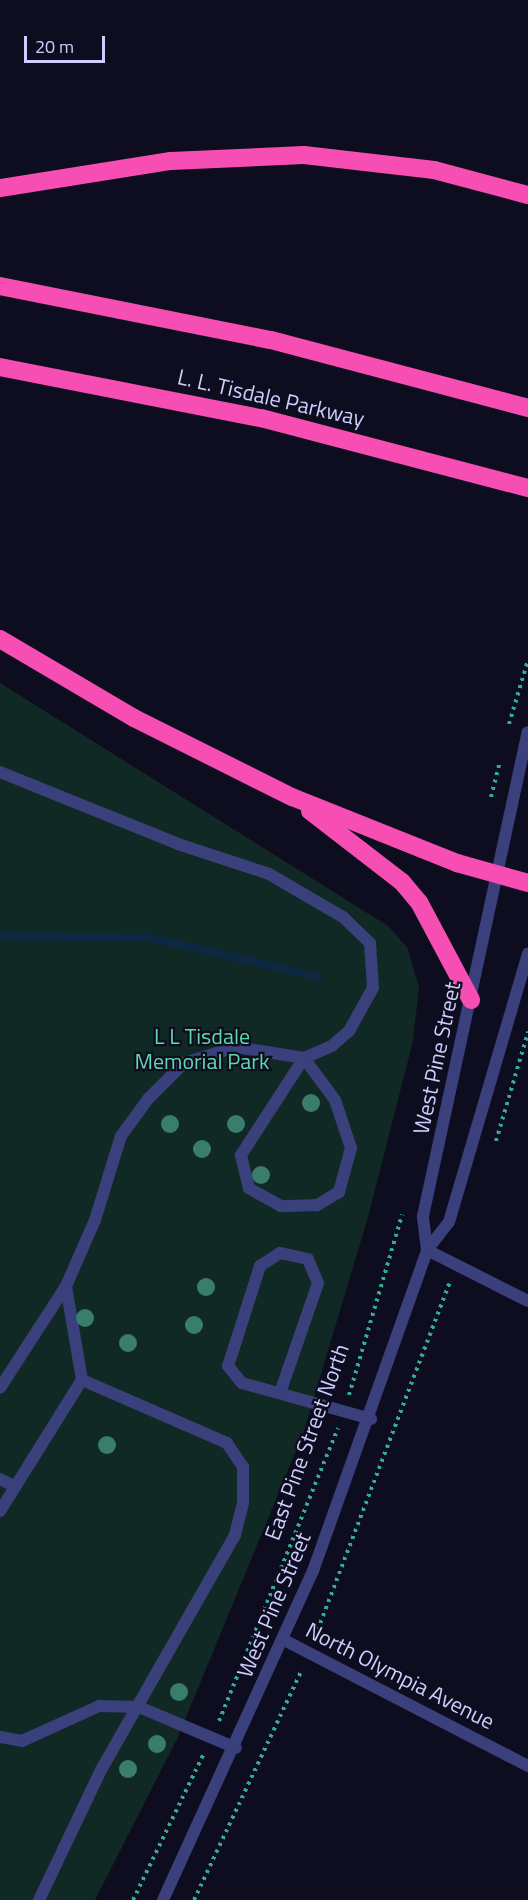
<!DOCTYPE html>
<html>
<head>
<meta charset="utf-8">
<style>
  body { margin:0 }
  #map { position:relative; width:528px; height:1900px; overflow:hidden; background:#0e0d1f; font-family:"Titillium Web",sans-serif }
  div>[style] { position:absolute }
  .green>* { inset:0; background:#112925 }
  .stream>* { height:8px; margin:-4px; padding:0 4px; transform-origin:4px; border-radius:4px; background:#0e2842 }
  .path>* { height:4px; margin-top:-2px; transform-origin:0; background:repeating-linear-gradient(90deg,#33ac96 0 3px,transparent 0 7.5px) }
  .service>* { height:12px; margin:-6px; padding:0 6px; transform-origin:6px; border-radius:6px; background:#3a407c }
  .minor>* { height:12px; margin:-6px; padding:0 6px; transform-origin:6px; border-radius:6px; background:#3a407c }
  .tertiary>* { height:12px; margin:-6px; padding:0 6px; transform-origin:6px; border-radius:6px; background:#3a407c }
  .motorway>* { height:18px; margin:-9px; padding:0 9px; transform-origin:9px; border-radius:9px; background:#f74eb3 }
  .trees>* { width:18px; height:18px; margin:-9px; border-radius:50%; background:#397d6c }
  span { translate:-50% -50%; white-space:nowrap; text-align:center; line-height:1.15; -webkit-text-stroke:4.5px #0e0d1f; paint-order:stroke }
  .street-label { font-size:22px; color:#cdcefd }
  .park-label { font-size:22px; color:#5dd9ab }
  .scale { position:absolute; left:24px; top:36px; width:81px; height:27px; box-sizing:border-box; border:3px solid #cdcefd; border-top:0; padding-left:8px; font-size:18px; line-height:21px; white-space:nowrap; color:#cdcefd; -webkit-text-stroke:4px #0e0d1f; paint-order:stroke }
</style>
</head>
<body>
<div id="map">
  <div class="green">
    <div style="clip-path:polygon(0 683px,388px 926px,407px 947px,419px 987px,413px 1041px,368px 1217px,303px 1434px,177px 1739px,95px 1900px,0 1900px)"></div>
  </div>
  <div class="stream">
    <div style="left:0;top:936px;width:151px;rotate:0.8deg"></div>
    <div style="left:151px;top:938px;width:172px;rotate:13.1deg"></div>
  </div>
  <div class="path">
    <div style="left:509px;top:724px;width:67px;rotate:-73.5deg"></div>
    <div style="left:491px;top:797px;width:34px;rotate:-76deg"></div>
    <div style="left:496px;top:1141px;width:114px;rotate:-73.6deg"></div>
    <div style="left:349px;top:1395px;width:188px;rotate:-73.6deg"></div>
    <div style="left:315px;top:1637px;width:380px;rotate:-69.2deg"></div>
    <div style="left:219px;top:1721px;width:316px;rotate:-67.9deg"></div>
    <div style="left:133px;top:1900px;width:161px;rotate:-64.2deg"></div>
    <div style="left:194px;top:1900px;width:255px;rotate:-64.9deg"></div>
  </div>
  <div class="service">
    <div style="left:0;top:772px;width:192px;rotate:22deg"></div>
    <div style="left:178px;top:844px;width:96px;rotate:18.2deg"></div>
    <div style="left:269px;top:874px;width:86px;rotate:30.2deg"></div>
    <div style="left:343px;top:917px;width:37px;rotate:44deg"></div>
    <div style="left:370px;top:943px;width:45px;rotate:86.2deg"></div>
    <div style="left:373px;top:988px;width:49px;rotate:119.2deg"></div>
    <div style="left:349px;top:1031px;width:23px;rotate:139deg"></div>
    <div style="left:332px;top:1046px;width:30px;rotate:157deg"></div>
    <div style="left:304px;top:1058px;width:69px;rotate:-170.8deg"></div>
    <div style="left:236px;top:1047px;width:54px;rotate:162.9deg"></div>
    <div style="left:184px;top:1063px;width:51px;rotate:135deg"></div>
    <div style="left:148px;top:1099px;width:46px;rotate:126.1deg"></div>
    <div style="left:121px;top:1136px;width:88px;rotate:107.2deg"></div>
    <div style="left:95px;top:1220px;width:72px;rotate:113.7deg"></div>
    <div style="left:66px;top:1286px;width:121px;rotate:122.9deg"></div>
    <div style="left:304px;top:1058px;width:52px;rotate:53.6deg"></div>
    <div style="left:335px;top:1100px;width:51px;rotate:71.6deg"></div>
    <div style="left:351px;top:1148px;width:46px;rotate:105.3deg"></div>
    <div style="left:339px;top:1192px;width:26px;rotate:149deg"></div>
    <div style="left:317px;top:1205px;width:36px;rotate:178deg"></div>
    <div style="left:281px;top:1206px;width:37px;rotate:-151deg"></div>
    <div style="left:249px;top:1188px;width:34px;rotate:-104deg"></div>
    <div style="left:241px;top:1155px;width:116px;rotate:-57deg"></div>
    <div style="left:281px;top:1390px;width:113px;rotate:-70.9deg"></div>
    <div style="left:318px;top:1283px;width:26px;rotate:-113deg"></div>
    <div style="left:308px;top:1259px;width:29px;rotate:-168deg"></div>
    <div style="left:280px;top:1253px;width:24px;rotate:147deg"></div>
    <div style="left:260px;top:1266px;width:105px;rotate:107.7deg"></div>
    <div style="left:228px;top:1366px;width:22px;rotate:51deg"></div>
    <div style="left:242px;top:1383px;width:134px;rotate:15.6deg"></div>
    <div style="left:0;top:1479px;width:13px;rotate:27deg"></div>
    <div style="left:0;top:1511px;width:155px;rotate:-58deg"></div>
    <div style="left:82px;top:1380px;width:95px;rotate:-99.7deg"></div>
    <div style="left:0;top:1737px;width:22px;rotate:10deg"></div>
    <div style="left:22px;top:1741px;width:85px;rotate:-24.4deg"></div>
    <div style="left:99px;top:1706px;width:40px;rotate:1.4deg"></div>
    <div style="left:139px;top:1707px;width:105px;rotate:22.9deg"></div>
    <div style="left:39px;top:1900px;width:144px;rotate:-64.5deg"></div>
    <div style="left:101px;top:1770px;width:271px;rotate:-60.3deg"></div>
    <div style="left:235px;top:1535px;width:34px;rotate:-76deg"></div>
    <div style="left:243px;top:1502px;width:35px;rotate:-90deg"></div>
    <div style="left:243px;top:1467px;width:29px;rotate:-124deg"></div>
    <div style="left:227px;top:1443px;width:158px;rotate:-156.5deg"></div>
  </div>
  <div class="minor">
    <div style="left:427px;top:1250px;width:113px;rotate:26.8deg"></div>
    <div style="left:284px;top:1640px;width:275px;rotate:27.3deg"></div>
  </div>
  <div class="tertiary">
    <div style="left:427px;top:1250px;width:34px;rotate:-97deg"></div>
    <div style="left:423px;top:1216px;width:495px;rotate:-77.8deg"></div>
    <div style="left:163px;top:1900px;width:362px;rotate:-65.5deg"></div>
    <div style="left:313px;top:1571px;width:341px;rotate:-70.4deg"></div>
    <div style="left:427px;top:1250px;width:36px;rotate:-52deg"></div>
    <div style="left:449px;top:1222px;width:280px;rotate:-73.6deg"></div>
  </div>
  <div class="motorway">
    <div style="left:0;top:188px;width:173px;rotate:-9deg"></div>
    <div style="left:171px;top:161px;width:133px;rotate:-2.6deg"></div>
    <div style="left:304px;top:155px;width:131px;rotate:6.6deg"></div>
    <div style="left:434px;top:170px;width:97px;rotate:14.9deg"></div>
    <div style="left:0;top:286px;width:276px;rotate:11.3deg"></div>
    <div style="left:271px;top:340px;width:266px;rotate:14.8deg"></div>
    <div style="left:0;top:367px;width:266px;rotate:11.1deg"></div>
    <div style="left:261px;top:418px;width:276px;rotate:14.7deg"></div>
    <div style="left:0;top:639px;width:156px;rotate:30.5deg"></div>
    <div style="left:134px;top:718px;width:177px;rotate:26.6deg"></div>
    <div style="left:292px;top:797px;width:178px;rotate:21.8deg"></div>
    <div style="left:457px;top:863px;width:74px;rotate:15.7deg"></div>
    <div style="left:310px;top:811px;width:116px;rotate:37.7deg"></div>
    <div style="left:402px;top:882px;width:26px;rotate:50deg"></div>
    <div style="left:419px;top:902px;width:111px;rotate:62deg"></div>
  </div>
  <div class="trees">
    <div style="left:311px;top:1103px"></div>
    <div style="left:170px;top:1124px"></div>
    <div style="left:236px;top:1124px"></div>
    <div style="left:202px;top:1149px"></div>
    <div style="left:261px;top:1175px"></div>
    <div style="left:206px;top:1287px"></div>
    <div style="left:85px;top:1318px"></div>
    <div style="left:194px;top:1325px"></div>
    <div style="left:128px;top:1343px"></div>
    <div style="left:107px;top:1445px"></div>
    <div style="left:179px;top:1692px"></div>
    <div style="left:157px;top:1744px"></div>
    <div style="left:128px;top:1769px"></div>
  </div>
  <div class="street-label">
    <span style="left:271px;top:398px;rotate:13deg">L. L. Tisdale Parkway</span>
    <span style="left:437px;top:1058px;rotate:-78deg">West Pine Street</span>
    <span style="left:307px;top:1442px;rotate:-70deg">East Pine Street North</span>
    <span style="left:274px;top:1605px;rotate:-67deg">West Pine Street</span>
    <span style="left:400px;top:1676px;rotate:27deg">North Olympia Avenue</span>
  </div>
  <div class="park-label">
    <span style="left:202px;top:1049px">L L Tisdale<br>Memorial Park</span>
  </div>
  <div class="scale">20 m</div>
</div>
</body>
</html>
